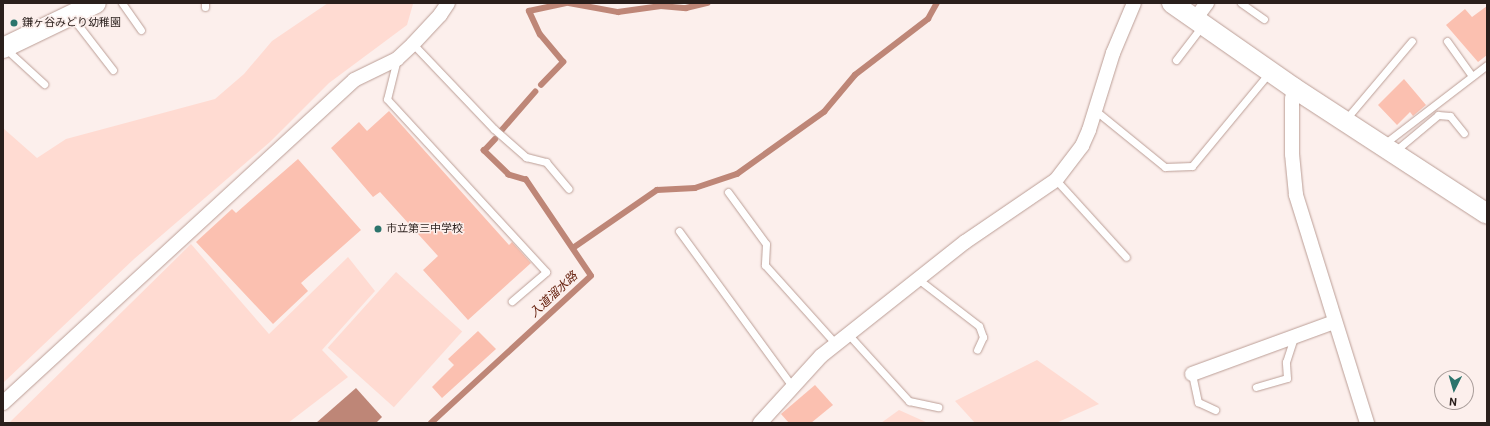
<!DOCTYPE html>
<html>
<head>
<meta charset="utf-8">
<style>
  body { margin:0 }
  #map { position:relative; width:1490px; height:426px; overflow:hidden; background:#fcefec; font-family:Roboto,"Noto Sans JP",sans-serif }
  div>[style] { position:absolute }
  .green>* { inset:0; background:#ffdbd2; transform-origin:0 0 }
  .water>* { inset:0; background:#be8677 }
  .stream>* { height:5.5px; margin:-2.75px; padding:0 2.75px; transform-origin:2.75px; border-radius:2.75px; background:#be8677 }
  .building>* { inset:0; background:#fbc0b0 }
  .roads { filter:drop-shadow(0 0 1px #bb9e96) drop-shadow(0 0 1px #bb9e96) }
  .lane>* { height:7px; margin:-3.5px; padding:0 3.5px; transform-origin:3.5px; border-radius:3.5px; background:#fff }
  .street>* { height:14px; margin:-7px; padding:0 7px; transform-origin:7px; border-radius:7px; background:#fff }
  .secondary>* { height:20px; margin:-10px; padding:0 10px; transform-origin:10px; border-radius:10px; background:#fff }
  .dots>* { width:11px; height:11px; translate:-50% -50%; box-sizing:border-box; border:2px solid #fcefec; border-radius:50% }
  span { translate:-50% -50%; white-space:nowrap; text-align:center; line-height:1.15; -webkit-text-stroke:3px #fcefec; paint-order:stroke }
  .poi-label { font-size:11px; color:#2a1f1c }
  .left { translate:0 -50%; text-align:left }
  .water-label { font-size:12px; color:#692412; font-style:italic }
  .frame { position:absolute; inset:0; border:4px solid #2a1f1c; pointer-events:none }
  .north { position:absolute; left:1434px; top:370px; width:40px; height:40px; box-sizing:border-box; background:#fcefec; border:1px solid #a89c99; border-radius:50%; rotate:185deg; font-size:11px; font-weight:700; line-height:16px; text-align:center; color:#2a1f1c }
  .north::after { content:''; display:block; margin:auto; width:14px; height:18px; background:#2c746c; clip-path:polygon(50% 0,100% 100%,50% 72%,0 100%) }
</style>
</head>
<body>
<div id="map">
  <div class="green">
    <div style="clip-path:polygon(328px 3px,413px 4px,407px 25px,329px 83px,270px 142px,134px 259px,3px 383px,3px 128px,37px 158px,66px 139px,215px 99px,244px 74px,272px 41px)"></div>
    <div style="clip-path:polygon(191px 244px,269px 334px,348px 257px,375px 291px,322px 350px,348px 377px,288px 423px,9px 423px)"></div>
    <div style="left:396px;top:272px;width:89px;height:102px;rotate:42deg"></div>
    <div style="clip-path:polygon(1037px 360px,1099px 404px,1056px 423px,975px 423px,955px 401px)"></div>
    <div style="clip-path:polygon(899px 410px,928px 423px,881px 423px)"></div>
  </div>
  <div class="water">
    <div style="clip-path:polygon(356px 388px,382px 417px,376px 423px,316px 423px)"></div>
  </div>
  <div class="stream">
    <div style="left:569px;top:3px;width:50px;rotate:10.4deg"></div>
    <div style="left:618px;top:12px;width:43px;rotate:-7.9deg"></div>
    <div style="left:661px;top:6px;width:25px;rotate:5deg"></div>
    <div style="left:686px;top:8px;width:22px;rotate:-13deg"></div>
    <div style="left:541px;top:85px;width:32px;rotate:-46deg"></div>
    <div style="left:563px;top:62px;width:35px;rotate:-130deg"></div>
    <div style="left:540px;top:35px;width:26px;rotate:-115deg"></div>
    <div style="left:529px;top:11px;width:40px;rotate:-12deg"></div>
    <div style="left:501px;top:131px;width:52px;rotate:-48.9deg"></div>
    <div style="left:573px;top:248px;width:102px;rotate:-34.6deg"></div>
    <div style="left:657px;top:190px;width:38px;rotate:-3deg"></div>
    <div style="left:695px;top:188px;width:44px;rotate:-18.4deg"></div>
    <div style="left:737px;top:174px;width:107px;rotate:-35.5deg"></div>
    <div style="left:824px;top:112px;width:48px;rotate:-50deg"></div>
    <div style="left:855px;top:75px;width:92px;rotate:-37.5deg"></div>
    <div style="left:928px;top:19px;width:18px;rotate:-61deg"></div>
    <div style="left:431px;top:423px;width:217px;rotate:-42.6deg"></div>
    <div style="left:591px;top:276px;width:116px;rotate:-124.1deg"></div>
    <div style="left:526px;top:180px;width:18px;rotate:-164deg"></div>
    <div style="left:509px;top:175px;width:35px;rotate:-136deg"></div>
    <div style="left:484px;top:151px;width:16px;rotate:-47deg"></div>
  </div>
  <div class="building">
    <div style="clip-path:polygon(1487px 6px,1487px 55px,1478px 62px,1446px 25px,1465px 9px,1472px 17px)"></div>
    <div style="clip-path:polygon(1404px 79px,1426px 105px,1413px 116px,1410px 112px,1397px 125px,1378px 105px)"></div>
    <div style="clip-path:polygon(389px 111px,509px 245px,512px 242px,531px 263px,468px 320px,423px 270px,438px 256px,380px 192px,373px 197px,331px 148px,359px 122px,367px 131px)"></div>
    <div style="clip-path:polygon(298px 159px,361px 230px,301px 283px,308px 291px,273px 324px,196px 242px,232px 209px,236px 213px)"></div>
    <div style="clip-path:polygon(478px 331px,496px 349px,442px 398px,432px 387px,454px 365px,448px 359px)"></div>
    <div style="clip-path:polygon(815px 385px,833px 405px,811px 423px,789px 423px,781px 414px)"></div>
  </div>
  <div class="roads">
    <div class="lane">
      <div style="left:122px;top:3px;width:33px;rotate:55deg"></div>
      <div style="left:1241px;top:3px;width:28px;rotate:35deg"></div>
      <div style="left:205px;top:7px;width:4px;rotate:-90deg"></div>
      <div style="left:72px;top:17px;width:67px;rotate:52.3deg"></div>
      <div style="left:1447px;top:41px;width:43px;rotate:54.5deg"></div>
      <div style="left:413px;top:44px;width:117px;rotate:46.4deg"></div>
      <div style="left:494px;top:129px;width:43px;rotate:41.2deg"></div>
      <div style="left:526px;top:157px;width:21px;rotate:14deg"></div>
      <div style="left:546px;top:162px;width:35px;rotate:50deg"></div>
      <div style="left:6px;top:49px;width:52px;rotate:42.6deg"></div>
      <div style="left:397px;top:59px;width:41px;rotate:104deg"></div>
      <div style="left:387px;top:99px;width:235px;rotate:47.4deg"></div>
      <div style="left:546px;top:272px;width:45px;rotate:139.5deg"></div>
      <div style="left:1176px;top:60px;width:43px;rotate:-52.6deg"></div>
      <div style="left:1096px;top:111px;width:89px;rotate:39.1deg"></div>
      <div style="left:1165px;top:167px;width:27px;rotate:-2deg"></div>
      <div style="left:1192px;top:166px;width:121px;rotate:-50.4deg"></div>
      <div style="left:1346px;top:119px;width:102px;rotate:-49.8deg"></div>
      <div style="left:1384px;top:144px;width:130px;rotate:-37.5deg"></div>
      <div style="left:1395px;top:151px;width:56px;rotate:-39.9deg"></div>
      <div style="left:1438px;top:115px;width:12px;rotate:5deg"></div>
      <div style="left:1450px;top:116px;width:22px;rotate:51deg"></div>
      <div style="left:1056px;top:180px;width:104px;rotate:47.7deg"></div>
      <div style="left:728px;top:192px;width:64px;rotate:53.8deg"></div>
      <div style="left:766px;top:244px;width:21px;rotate:93deg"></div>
      <div style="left:765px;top:265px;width:106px;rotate:48.1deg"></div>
      <div style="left:679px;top:231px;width:192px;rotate:53.9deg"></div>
      <div style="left:918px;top:279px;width:77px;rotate:37.6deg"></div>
      <div style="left:979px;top:326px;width:12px;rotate:70deg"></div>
      <div style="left:983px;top:337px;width:14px;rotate:115deg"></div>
      <div style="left:848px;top:334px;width:91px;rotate:47.7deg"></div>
      <div style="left:909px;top:401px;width:30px;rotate:12deg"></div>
      <div style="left:1192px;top:374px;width:29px;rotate:78deg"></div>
      <div style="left:1198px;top:402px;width:19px;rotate:25deg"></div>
      <div style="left:1256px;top:387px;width:32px;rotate:-16deg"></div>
      <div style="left:1287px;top:378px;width:16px;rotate:-94deg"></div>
      <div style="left:1286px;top:362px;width:25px;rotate:-72deg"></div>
    </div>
    <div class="street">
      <div style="left:1195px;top:19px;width:20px;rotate:-53deg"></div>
      <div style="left:1294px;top:88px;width:11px;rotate:100deg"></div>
      <div style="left:1292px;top:99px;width:55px;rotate:90deg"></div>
      <div style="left:1292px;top:154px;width:41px;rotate:84.4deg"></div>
      <div style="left:1296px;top:195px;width:239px;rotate:72.7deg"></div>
      <div style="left:1192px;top:374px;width:151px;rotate:-20.1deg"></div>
      <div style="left:3px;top:403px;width:477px;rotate:-42.6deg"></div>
      <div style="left:354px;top:80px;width:48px;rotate:-26deg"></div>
      <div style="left:397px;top:59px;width:22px;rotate:-43deg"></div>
      <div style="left:413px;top:44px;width:40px;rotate:-47deg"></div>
      <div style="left:440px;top:15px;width:14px;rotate:-56deg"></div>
      <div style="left:760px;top:423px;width:91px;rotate:-47.7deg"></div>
      <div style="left:821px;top:356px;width:184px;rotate:-38.4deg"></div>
      <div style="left:965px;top:242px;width:110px;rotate:-34.3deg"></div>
      <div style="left:1056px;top:180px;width:43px;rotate:-52.6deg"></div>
      <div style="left:1082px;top:146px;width:17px;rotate:-66deg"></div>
      <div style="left:1089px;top:130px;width:81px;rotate:-72.7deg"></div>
      <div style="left:1113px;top:53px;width:54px;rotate:-67.2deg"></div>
    </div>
    <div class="secondary">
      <div style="left:1172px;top:3px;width:149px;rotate:34.9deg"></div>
      <div style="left:1294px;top:88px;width:230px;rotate:33.1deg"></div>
      <div style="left:3px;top:48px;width:103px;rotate:-25.8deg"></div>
    </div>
  </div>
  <div class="dots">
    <div style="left:14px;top:23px;background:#2c746c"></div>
    <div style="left:378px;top:229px;background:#2c746c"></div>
  </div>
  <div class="poi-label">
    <span class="left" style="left:22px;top:23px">鎌ヶ谷みどり幼稚園</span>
    <span class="left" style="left:386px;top:229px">市立第三中学校</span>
  </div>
  <div class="water-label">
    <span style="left:554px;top:295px;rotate:-43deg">入道溜水路</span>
  </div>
  <div class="frame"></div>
  <div class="north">N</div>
</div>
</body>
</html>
